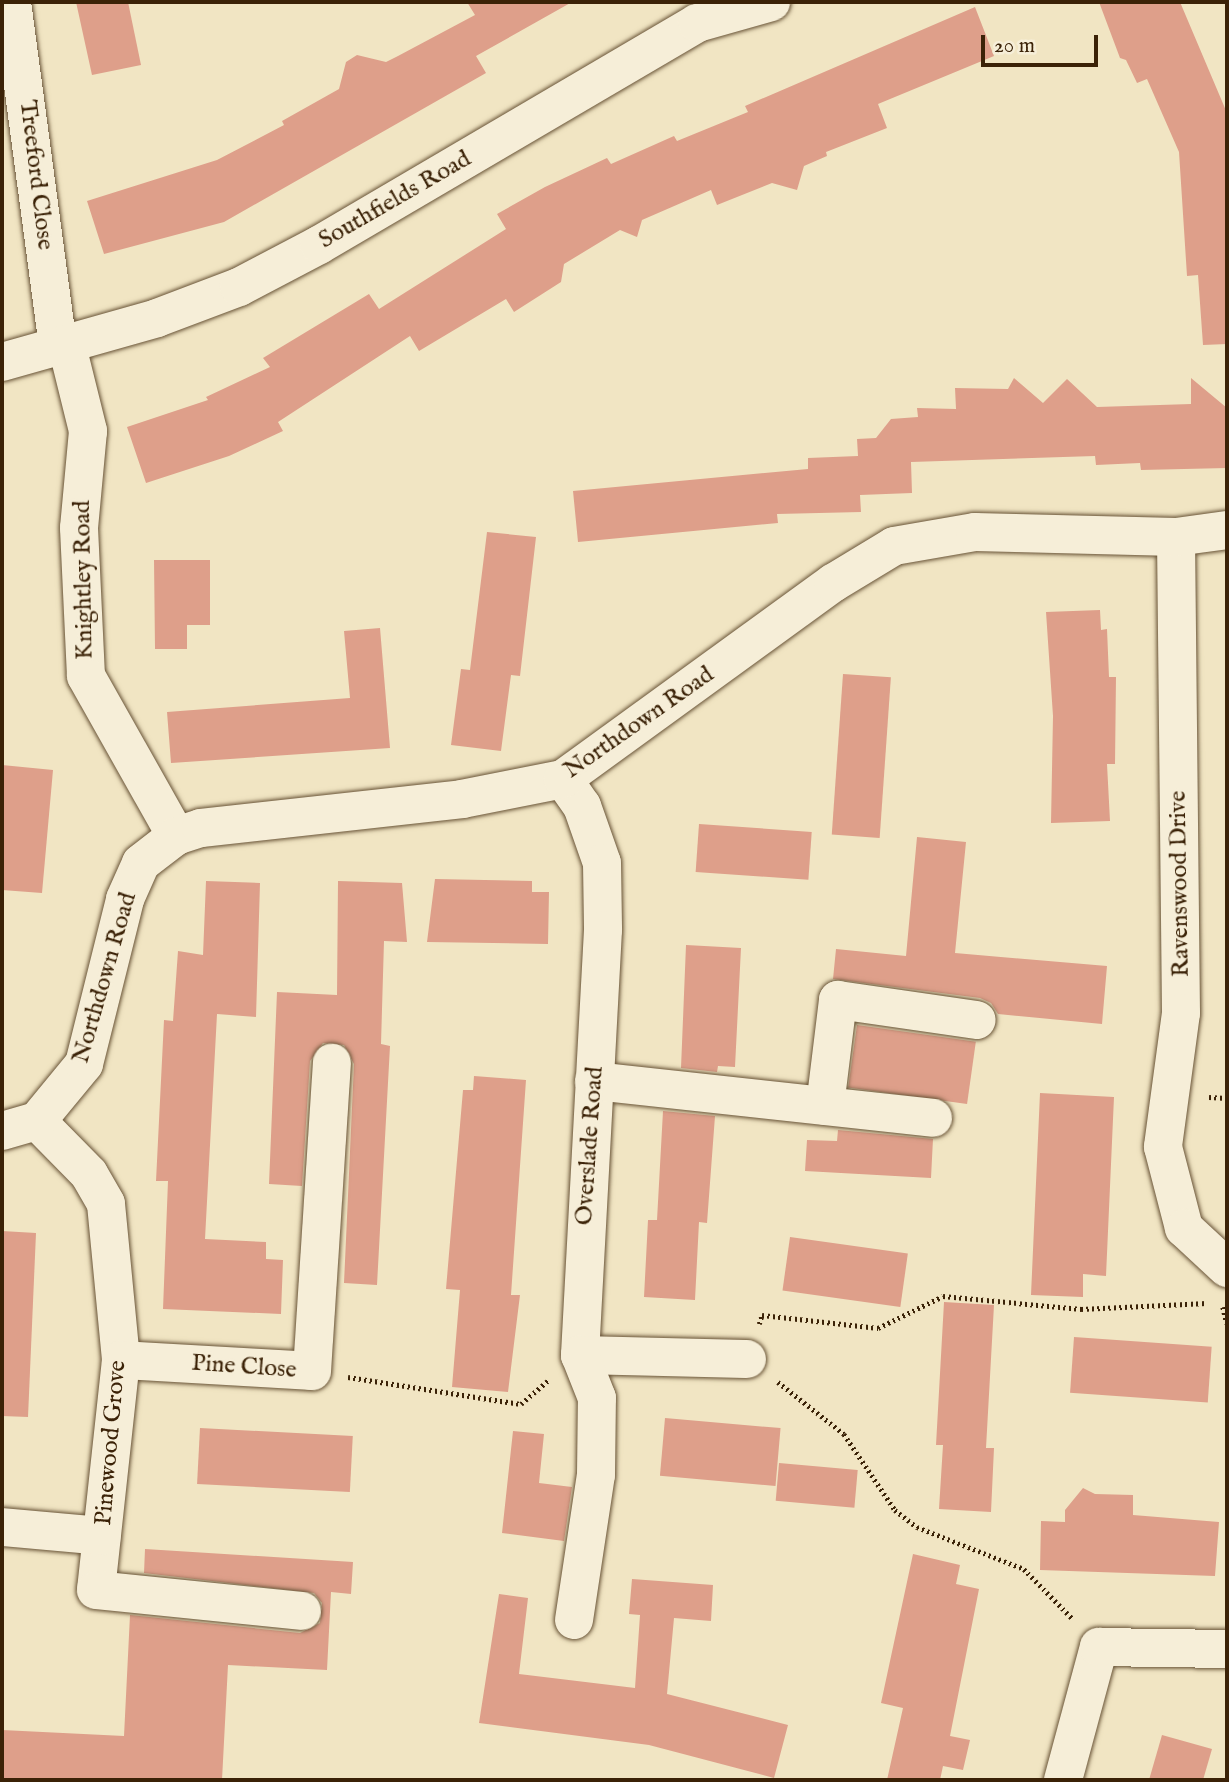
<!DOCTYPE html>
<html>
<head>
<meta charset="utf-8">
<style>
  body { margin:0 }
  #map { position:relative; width:1229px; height:1782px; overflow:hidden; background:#f1e5c3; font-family:"IM FELL English",serif }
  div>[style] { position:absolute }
  .building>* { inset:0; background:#de9f8a; transform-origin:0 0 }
  .path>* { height:4.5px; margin-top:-2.25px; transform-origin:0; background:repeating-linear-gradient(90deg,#3b2207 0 2px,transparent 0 5.5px) }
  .roads { filter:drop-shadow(0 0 2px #685336) drop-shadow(0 0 2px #685336) }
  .minor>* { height:38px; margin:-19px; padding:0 19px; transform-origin:19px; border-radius:19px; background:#f6eed8 }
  span { translate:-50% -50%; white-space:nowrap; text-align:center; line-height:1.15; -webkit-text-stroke:5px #f6eed8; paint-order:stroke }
  .street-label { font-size:24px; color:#3b2207 }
  .frame { position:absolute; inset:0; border:4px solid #3b2207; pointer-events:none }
  .scale { position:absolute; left:981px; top:35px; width:117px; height:32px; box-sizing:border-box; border:4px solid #3b2207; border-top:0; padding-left:9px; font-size:21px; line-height:24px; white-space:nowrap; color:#3b2207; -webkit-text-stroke:5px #f6eed8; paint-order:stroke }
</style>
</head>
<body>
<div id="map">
  <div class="building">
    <div style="clip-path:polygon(76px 2px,128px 2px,141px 65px,92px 75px)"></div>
    <div style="clip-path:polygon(467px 2px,572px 2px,476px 56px,486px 73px,224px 222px,104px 254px,87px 201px,217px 160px,284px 125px,282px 121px,339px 89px,346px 62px,357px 55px,386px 62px,398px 56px,475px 15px)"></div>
    <div style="clip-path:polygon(1099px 2px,1180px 2px,1227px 113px,1227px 344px,1203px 345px,1198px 275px,1187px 276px,1179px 152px,1147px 79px,1137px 83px,1126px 60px,1120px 58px)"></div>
    <div style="clip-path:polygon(975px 7px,994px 56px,878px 104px,887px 128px,826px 152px,827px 156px,804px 166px,797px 190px,772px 183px,717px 205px,711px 190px,642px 220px,637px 237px,620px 230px,564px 264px,561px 282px,514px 312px,506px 299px,419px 351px,410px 336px,278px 422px,283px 431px,229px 456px,146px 483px,127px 427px,208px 400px,206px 397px,270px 367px,263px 358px,369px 294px,379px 309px,506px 229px,497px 214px,545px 187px,607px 158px,611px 164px,674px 136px,677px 141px,748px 112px,745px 106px)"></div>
    <div style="clip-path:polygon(1014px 378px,1043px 403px,1067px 379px,1097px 407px,1191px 404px,1191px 378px,1227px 408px,1227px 468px,1141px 470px,1140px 463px,1096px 465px,1095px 456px,911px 462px,912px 493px,860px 495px,861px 512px,777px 514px,778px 523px,578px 542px,573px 491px,808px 469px,808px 458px,858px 456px,857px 439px,876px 438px,891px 419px,918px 417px,917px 408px,956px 409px,955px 388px,1008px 389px)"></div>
    <div style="clip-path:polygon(487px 532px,536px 537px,520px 676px,511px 675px,501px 751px,451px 745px,461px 669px,470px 670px)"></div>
    <div style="clip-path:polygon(154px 560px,210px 560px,210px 625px,187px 625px,187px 649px,155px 649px)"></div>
    <div style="clip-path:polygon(1100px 610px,1101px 630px,1107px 629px,1109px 677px,1116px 677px,1115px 764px,1107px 764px,1110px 821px,1051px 823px,1053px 716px,1046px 612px)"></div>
    <div style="clip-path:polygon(380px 628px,390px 748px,171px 763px,167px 712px,350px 698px,344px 631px)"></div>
    <div style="left:843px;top:674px;width:48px;height:161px;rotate:4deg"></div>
    <div style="clip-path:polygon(2px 765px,53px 770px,42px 893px,2px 890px)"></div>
    <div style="left:699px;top:824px;width:113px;height:48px;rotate:4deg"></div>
    <div style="clip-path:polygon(917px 837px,966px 842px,955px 953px,1107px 966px,1102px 1024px,998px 1014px,991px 1003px,980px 998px,833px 979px,836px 949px,906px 956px)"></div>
    <div style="clip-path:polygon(435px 879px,532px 881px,532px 892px,549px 892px,548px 944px,427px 942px)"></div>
    <div style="clip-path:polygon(206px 881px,260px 883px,256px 1017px,217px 1014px,205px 1239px,266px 1242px,266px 1259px,283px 1260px,281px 1314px,163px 1309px,168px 1181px,156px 1181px,164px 1020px,173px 1021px,178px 951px,203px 955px)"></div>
    <div style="clip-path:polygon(338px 881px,402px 883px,407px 942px,384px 941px,381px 1044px,390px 1046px,377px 1285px,344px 1283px,354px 1064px,344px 1045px,323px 1043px,310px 1061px,302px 1186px,269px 1184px,277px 992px,337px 995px)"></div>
    <div style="clip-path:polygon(686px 945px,741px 948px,735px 1067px,718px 1066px,717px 1072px,681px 1068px)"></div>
    <div style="left:857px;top:1025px;width:120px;height:63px;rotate:8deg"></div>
    <div style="clip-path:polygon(474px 1076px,526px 1080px,511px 1295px,520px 1295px,508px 1392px,452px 1387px,460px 1290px,446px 1289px,463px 1090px,473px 1090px)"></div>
    <div style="clip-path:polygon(1040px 1093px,1114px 1097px,1106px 1276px,1083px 1274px,1083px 1297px,1031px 1295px)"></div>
    <div style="clip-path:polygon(663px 1111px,715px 1116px,707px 1223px,699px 1222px,695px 1300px,644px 1297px,648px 1220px,657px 1220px)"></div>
    <div style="clip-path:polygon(838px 1130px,933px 1139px,931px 1178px,805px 1171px,807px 1140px,837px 1141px)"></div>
    <div style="clip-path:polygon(2px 1231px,36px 1233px,28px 1417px,2px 1416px)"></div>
    <div style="left:790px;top:1237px;width:119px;height:54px;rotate:8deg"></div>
    <div style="clip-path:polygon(944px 1302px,994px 1305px,986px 1448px,994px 1448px,991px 1512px,939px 1509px,943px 1445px,936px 1445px)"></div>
    <div style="left:1074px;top:1337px;width:138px;height:56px;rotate:4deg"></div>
    <div style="left:665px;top:1418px;width:116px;height:58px;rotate:5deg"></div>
    <div style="left:200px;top:1428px;width:153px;height:56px;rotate:3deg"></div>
    <div style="clip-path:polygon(513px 1431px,544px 1434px,539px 1483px,572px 1487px,564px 1541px,502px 1533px)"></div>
    <div style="left:779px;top:1463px;width:79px;height:38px;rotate:5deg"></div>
    <div style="clip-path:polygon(1083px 1488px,1095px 1494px,1133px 1495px,1133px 1515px,1219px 1522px,1215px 1576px,1040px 1570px,1041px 1521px,1065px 1522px,1065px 1510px)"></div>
    <div style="clip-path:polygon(145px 1549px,353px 1562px,351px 1594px,331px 1592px,327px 1670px,228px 1665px,222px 1780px,2px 1780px,2px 1730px,124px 1736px,130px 1615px,300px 1633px,320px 1623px,322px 1603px,314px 1593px,144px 1573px)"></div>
    <div style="clip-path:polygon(913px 1554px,960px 1565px,956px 1584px,979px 1589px,950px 1736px,970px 1740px,963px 1770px,943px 1766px,940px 1780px,887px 1780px,903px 1708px,881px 1703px)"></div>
    <div style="clip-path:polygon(632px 1579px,713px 1585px,711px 1621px,674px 1618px,667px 1694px,788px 1725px,774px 1778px,649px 1745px,479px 1723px,499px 1594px,528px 1598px,519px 1674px,635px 1688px,640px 1615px,629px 1614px)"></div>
    <div style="clip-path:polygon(1162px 1735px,1212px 1749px,1203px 1780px,1149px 1780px)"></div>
  </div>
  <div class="path">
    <div style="left:1209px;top:1097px;width:18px;rotate:3deg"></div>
    <div style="left:1223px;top:1307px;width:17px;rotate:77deg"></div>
    <div style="left:759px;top:1324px;width:9px;rotate:-72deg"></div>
    <div style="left:762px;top:1315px;width:117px;rotate:6.4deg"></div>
    <div style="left:878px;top:1328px;width:72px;rotate:-26.2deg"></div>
    <div style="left:943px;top:1296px;width:139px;rotate:5.4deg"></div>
    <div style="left:1081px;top:1309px;width:126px;rotate:-2.7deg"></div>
    <div style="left:348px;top:1377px;width:175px;rotate:8.9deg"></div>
    <div style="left:521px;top:1404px;width:37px;rotate:-41deg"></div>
    <div style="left:778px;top:1382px;width:84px;rotate:38.2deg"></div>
    <div style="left:844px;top:1434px;width:92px;rotate:56.1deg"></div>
    <div style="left:895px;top:1510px;width:28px;rotate:38deg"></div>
    <div style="left:917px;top:1527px;width:115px;rotate:21.4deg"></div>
    <div style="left:1024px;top:1569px;width:69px;rotate:45.6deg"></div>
  </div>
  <div class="roads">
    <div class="minor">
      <div style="left:12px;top:2px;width:349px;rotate:82.4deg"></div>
      <div style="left:67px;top:346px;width:88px;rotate:76.1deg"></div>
      <div style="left:88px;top:431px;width:97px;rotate:95.3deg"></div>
      <div style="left:79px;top:528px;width:148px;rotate:87.3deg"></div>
      <div style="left:86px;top:676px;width:184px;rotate:60.6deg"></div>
      <div style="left:2px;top:362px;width:161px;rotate:-15.8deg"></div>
      <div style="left:157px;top:318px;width:88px;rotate:-20.7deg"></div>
      <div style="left:239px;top:287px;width:90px;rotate:-27.7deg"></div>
      <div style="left:319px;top:245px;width:438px;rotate:-30.4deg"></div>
      <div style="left:697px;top:23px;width:77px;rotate:-15.8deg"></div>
      <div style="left:1176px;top:537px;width:476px;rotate:89.4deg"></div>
      <div style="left:1181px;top:1013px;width:135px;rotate:97.7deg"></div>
      <div style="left:1163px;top:1147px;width:84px;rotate:75.5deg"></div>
      <div style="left:1184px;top:1228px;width:59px;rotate:42.9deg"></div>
      <div style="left:563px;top:779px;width:33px;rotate:55deg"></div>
      <div style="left:582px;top:806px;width:60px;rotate:70.7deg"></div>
      <div style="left:602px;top:863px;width:67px;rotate:89.1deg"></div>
      <div style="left:603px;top:930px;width:426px;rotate:93.1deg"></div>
      <div style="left:580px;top:1355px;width:167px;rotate:1.4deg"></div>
      <div style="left:594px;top:1081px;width:341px;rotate:6.2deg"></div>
      <div style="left:825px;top:1106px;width:107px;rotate:-83deg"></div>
      <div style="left:838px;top:1000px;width:140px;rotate:8.2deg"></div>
      <div style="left:37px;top:1121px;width:74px;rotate:45.5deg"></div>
      <div style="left:89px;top:1174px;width:34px;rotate:60deg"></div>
      <div style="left:106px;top:1204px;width:157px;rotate:84.5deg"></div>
      <div style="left:121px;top:1360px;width:231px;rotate:96.2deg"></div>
      <div style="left:96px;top:1590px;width:207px;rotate:5.8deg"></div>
      <div style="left:2px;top:1131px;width:36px;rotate:-16deg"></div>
      <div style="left:37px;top:1121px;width:74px;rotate:-50.5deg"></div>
      <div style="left:84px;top:1064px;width:170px;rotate:-76deg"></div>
      <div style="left:125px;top:899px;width:39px;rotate:-66deg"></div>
      <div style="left:141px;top:863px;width:44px;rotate:-37.6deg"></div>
      <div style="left:176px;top:836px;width:26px;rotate:-18deg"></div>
      <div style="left:201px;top:828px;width:263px;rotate:-6.3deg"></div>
      <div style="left:462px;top:799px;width:103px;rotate:-11.2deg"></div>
      <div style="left:563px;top:779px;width:334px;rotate:-36deg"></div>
      <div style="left:833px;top:583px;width:71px;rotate:-31.2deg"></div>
      <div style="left:894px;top:546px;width:82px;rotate:-9.8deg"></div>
      <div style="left:975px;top:532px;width:201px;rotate:1.4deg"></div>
      <div style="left:1176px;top:537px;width:51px;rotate:-7.8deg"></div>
      <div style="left:121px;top:1360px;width:191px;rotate:3.3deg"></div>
      <div style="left:312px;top:1371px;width:309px;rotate:-86.3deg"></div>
      <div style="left:2px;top:1527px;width:100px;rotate:5.1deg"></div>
      <div style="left:574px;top:1620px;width:147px;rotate:-81.4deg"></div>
      <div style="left:596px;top:1475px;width:77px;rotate:-89.3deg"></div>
      <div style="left:597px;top:1398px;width:46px;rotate:-111.6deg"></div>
      <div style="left:1063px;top:1780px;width:138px;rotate:-74.9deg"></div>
      <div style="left:1099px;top:1647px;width:128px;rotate:0.9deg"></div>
    </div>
  </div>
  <div class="street-label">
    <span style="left:36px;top:175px;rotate:83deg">Treeford Close</span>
    <span style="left:395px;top:200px;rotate:-30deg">Southfields Road</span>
    <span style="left:84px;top:580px;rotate:-91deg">Knightley Road</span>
    <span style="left:639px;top:723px;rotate:-35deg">Northdown Road</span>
    <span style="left:1180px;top:884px;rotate:-91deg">Ravenswood Drive</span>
    <span style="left:105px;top:978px;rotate:-74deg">Northdown Road</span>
    <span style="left:590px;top:1146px;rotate:-86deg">Overslade Road</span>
    <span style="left:244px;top:1367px;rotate:4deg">Pine Close</span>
    <span style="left:111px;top:1443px;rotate:-85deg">Pinewood Grove</span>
  </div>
  <div class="frame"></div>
  <div class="scale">20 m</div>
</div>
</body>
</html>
